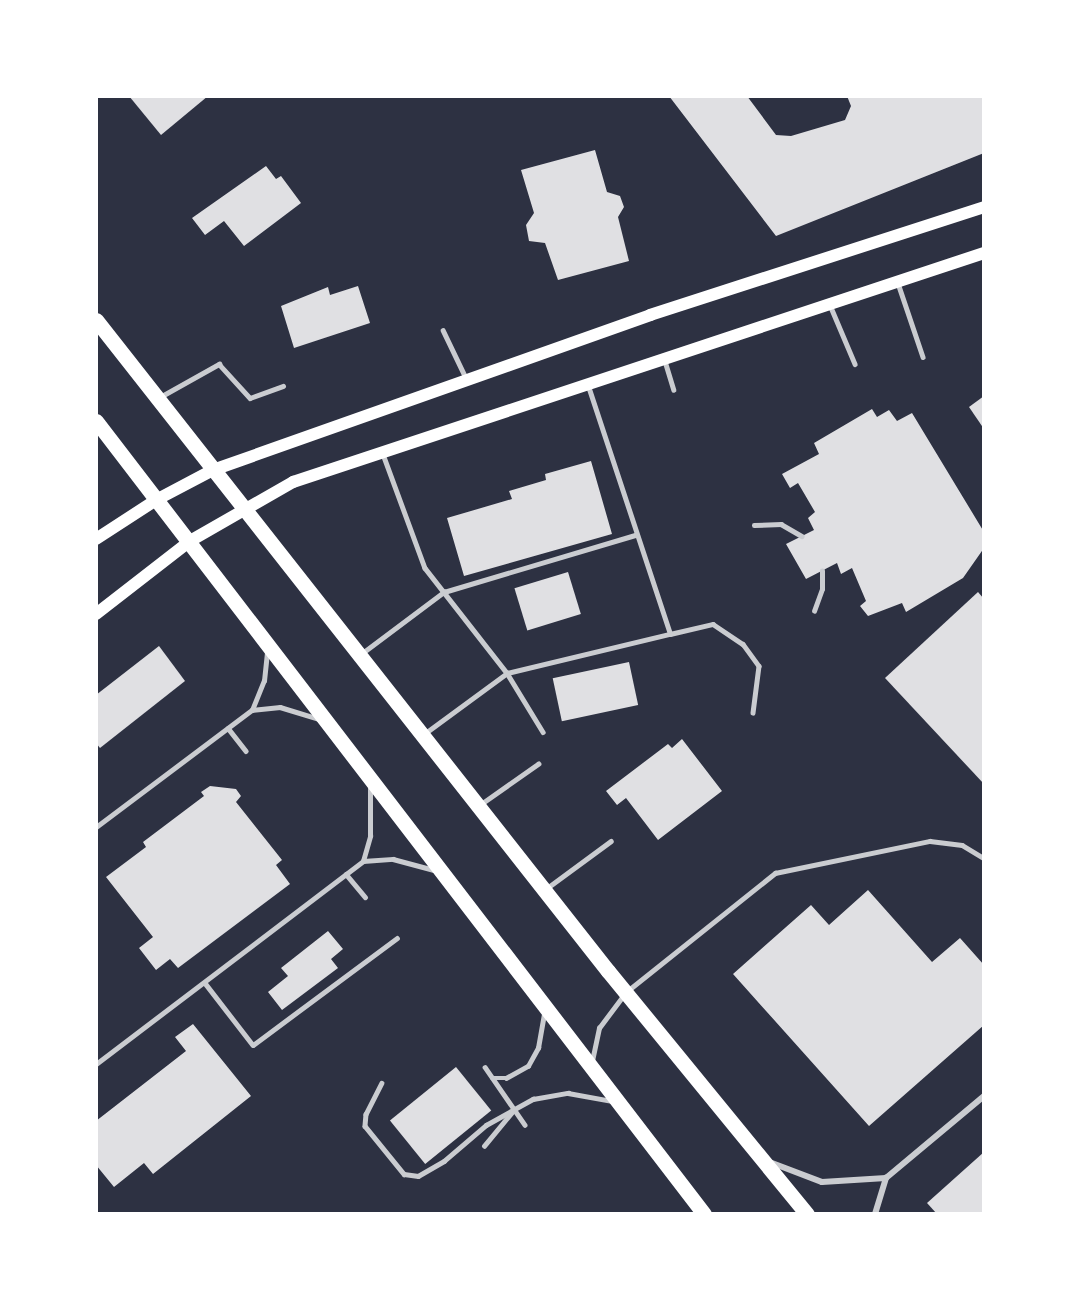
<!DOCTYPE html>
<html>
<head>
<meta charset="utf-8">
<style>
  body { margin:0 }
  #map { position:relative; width:1080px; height:1310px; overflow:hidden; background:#2d3142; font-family:"Titillium Web",sans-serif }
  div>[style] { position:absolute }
  .building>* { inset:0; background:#e0e0e3; transform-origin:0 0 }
  .service>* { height:4.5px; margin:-2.25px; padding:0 2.25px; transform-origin:2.25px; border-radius:2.25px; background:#caccd0 }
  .minor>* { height:6px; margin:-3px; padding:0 3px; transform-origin:3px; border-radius:3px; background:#caccd0 }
  .secondary>* { height:12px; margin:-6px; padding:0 6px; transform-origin:6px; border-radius:6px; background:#fff }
  .primary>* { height:15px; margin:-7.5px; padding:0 7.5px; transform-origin:7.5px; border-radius:7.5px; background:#fff }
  span { translate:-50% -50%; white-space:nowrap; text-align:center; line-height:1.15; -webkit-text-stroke:4.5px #fff; paint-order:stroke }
  .frame { position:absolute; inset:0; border:98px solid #fff; pointer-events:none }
</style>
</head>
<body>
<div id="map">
  <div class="building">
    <div style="clip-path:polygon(129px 96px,208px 96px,161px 135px)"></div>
    <div style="clip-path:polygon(669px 96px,747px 96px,776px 135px,791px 136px,845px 120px,851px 106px,847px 96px,984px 96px,984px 153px,776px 236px)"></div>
    <div style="clip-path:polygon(595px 150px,607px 192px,620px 196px,624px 207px,618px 217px,629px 261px,558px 280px,545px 243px,529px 241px,526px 225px,534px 213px,521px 170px)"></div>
    <div style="clip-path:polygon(266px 166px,276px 179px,281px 176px,301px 203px,244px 246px,224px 221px,205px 235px,192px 218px)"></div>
    <div style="clip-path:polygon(358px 286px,370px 323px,294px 348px,281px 306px,328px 287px,330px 295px)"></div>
    <div style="clip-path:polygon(984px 396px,984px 429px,969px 407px)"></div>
    <div style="clip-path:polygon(872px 409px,877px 417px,889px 410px,897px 421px,912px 413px,984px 532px,984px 548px,963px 578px,906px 612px,902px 603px,868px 616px,860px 606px,866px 601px,852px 568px,841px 574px,837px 563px,806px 579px,786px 544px,814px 530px,808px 518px,815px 512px,798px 483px,790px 488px,782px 474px,819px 454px,814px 443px)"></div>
    <div style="clip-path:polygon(591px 461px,612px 534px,464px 576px,447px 518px,512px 499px,509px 491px,546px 480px,545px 474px)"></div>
    <div style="left:568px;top:572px;width:44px;height:56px;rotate:73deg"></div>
    <div style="clip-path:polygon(978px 592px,984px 599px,984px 784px,885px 678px)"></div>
    <div style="clip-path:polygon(159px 646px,185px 681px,100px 748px,96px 743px,96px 695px)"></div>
    <div style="left:629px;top:662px;width:44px;height:78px;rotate:78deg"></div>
    <div style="clip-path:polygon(682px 739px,722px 791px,658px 840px,626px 798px,617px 805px,606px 791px,668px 744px,672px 748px)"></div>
    <div style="clip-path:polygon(210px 786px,236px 789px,241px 796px,236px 802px,282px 860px,276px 865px,290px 884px,178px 968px,170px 959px,156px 970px,139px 948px,153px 937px,106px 877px,146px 847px,143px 842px,204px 796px,201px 792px)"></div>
    <div style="clip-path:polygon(868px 890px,932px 962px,960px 938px,984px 965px,984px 1025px,869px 1126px,733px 974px,811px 905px,829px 925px)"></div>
    <div style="clip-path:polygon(328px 931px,343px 949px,331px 959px,338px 968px,282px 1010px,268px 992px,288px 976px,281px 968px)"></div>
    <div style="clip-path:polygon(193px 1024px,251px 1096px,153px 1174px,144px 1163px,114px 1187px,96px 1165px,96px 1121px,186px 1051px,175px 1037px)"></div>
    <div style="left:456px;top:1067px;width:56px;height:85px;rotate:51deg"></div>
    <div style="clip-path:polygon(984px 1152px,984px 1214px,937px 1214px,927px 1203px)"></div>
  </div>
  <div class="service">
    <div style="left:898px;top:283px;width:78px;rotate:71.3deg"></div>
    <div style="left:830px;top:305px;width:64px;rotate:67deg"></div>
    <div style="left:443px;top:330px;width:55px;rotate:64.4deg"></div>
    <div style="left:665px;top:361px;width:30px;rotate:73deg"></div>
    <div style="left:160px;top:397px;width:68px;rotate:-29.2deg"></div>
    <div style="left:219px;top:364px;width:46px;rotate:47.6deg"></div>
    <div style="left:250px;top:398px;width:35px;rotate:-20deg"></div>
    <div style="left:383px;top:454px;width:121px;rotate:69.8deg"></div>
    <div style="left:425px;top:568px;width:133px;rotate:52deg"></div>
    <div style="left:507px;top:673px;width:69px;rotate:58.6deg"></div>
    <div style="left:754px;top:525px;width:27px;rotate:-2deg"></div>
    <div style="left:781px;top:524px;width:24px;rotate:30deg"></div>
    <div style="left:814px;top:611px;width:23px;rotate:-70deg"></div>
    <div style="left:822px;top:589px;width:18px;rotate:-90deg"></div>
    <div style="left:670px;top:634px;width:44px;rotate:-13.1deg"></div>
    <div style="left:713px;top:624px;width:36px;rotate:34deg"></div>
    <div style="left:743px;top:644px;width:27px;rotate:54deg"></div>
    <div style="left:759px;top:666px;width:47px;rotate:97.3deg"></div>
    <div style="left:361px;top:654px;width:104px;rotate:-36.8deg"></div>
    <div style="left:444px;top:592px;width:199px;rotate:-16.6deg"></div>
    <div style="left:252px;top:710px;width:28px;rotate:-6deg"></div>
    <div style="left:280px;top:707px;width:41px;rotate:17.1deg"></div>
    <div style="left:228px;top:728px;width:29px;rotate:52deg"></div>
    <div style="left:424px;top:734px;width:103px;rotate:-36.3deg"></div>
    <div style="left:507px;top:673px;width:168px;rotate:-13.5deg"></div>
    <div style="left:670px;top:634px;width:261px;rotate:-108.3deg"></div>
    <div style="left:481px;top:804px;width:70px;rotate:-35.1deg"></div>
    <div style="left:96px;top:827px;width:195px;rotate:-36.9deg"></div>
    <div style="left:252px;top:710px;width:31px;rotate:-68deg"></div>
    <div style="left:264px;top:681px;width:29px;rotate:-84deg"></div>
    <div style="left:363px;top:861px;width:26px;rotate:-74deg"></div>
    <div style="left:370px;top:836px;width:49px;rotate:-90deg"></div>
    <div style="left:346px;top:874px;width:30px;rotate:50deg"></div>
    <div style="left:547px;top:888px;width:79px;rotate:-36.3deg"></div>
    <div style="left:205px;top:983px;width:78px;rotate:52.3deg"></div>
    <div style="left:253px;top:1045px;width:179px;rotate:-36.6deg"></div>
    <div style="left:592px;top:1061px;width:34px;rotate:-78deg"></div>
    <div style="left:599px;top:1028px;width:45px;rotate:-53.1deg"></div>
    <div style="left:626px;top:992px;width:191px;rotate:-38.6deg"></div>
    <div style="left:775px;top:873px;width:158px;rotate:-11.7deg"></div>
    <div style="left:930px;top:841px;width:32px;rotate:7deg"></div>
    <div style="left:962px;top:845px;width:26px;rotate:31deg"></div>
    <div style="left:96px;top:1064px;width:335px;rotate:-37.2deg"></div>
    <div style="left:363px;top:861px;width:30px;rotate:-4deg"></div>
    <div style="left:393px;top:859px;width:42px;rotate:15deg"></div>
    <div style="left:485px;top:1067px;width:70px;rotate:55.4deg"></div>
    <div style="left:492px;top:1078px;width:14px"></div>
    <div style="left:506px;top:1078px;width:25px;rotate:-29deg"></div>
    <div style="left:528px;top:1066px;width:21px;rotate:-61deg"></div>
    <div style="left:538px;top:1048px;width:35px;rotate:-80deg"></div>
    <div style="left:382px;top:1083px;width:35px;rotate:117deg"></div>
    <div style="left:366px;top:1114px;width:12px;rotate:95deg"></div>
    <div style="left:365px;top:1126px;width:62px;rotate:50.9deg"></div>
    <div style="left:404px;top:1174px;width:14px;rotate:8deg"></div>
    <div style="left:418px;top:1176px;width:30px;rotate:-30deg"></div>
    <div style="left:444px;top:1161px;width:55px;rotate:-40.6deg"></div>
    <div style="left:486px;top:1125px;width:54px;rotate:-29deg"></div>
    <div style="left:533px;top:1099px;width:36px;rotate:-10deg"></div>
    <div style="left:568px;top:1093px;width:45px;rotate:10.3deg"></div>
    <div style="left:484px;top:1146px;width:44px;rotate:-50.5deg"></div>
  </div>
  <div class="minor">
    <div style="left:772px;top:1163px;width:53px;rotate:20.8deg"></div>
    <div style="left:822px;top:1182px;width:64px;rotate:-3.6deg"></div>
    <div style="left:886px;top:1178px;width:128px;rotate:-39.9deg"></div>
    <div style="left:875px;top:1214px;width:38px;rotate:-73deg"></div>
  </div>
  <div class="secondary">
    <div style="left:96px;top:539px;width:72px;rotate:-33deg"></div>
    <div style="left:156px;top:500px;width:64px;rotate:-27.8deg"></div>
    <div style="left:213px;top:470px;width:464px;rotate:-19.5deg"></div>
    <div style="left:650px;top:315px;width:351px;rotate:-17.9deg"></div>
    <div style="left:96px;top:614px;width:119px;rotate:-37.8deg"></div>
    <div style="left:190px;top:541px;width:119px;rotate:-29.8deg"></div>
    <div style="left:293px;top:482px;width:728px;rotate:-18.34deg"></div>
  </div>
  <div class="primary">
    <div style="left:96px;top:320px;width:828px;rotate:51.82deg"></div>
    <div style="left:608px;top:971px;width:314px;rotate:50.7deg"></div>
    <div style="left:96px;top:421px;width:999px;rotate:52.52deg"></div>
  </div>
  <div class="frame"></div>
</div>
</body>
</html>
